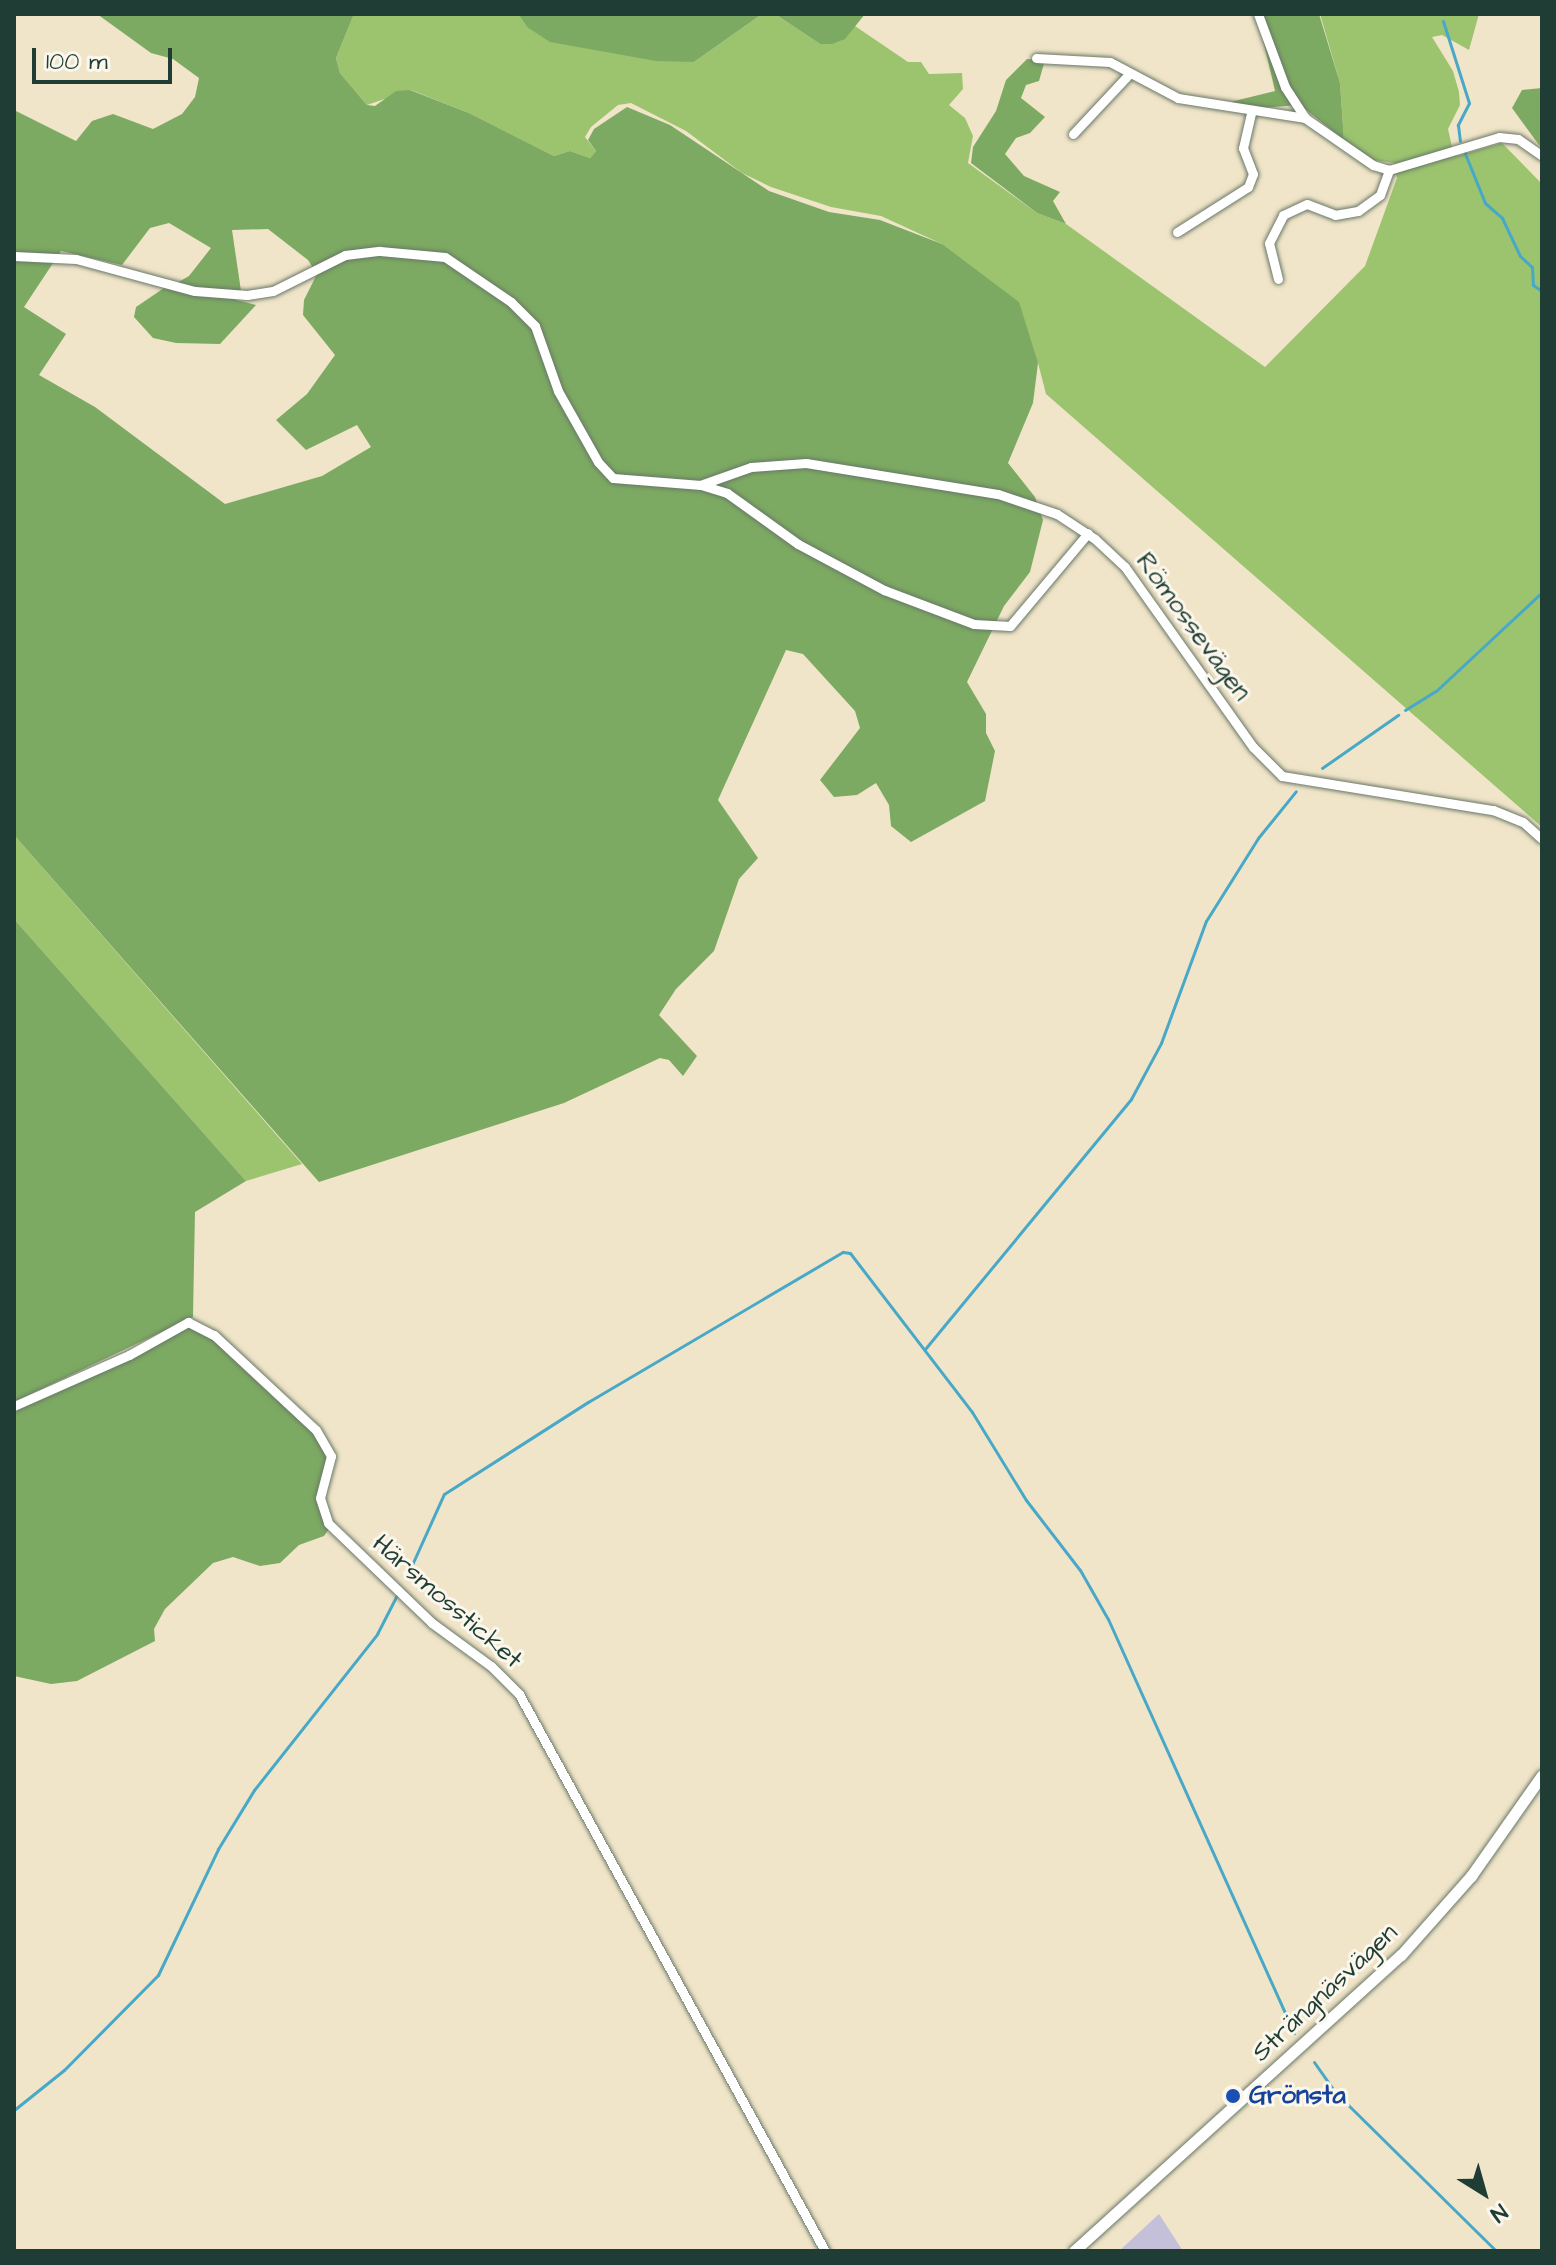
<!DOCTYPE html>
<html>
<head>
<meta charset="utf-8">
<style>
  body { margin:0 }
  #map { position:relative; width:1556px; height:2265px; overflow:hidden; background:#f1e5c9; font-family:"Architects Daughter",sans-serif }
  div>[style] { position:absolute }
  .industrial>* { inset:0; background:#c5c0da }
  .green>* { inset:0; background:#9cc46f }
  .forest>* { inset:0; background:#7daa62 }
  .stream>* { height:3px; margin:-1.5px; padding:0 1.5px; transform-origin:1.5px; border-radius:1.5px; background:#48a8c7 }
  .roads { filter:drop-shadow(0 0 2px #687868) drop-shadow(0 0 2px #687868) }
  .minor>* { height:9px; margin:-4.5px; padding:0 4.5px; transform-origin:4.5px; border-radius:4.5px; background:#fff }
  .major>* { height:11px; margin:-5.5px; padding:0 5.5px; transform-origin:5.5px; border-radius:5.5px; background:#fff }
  .dots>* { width:22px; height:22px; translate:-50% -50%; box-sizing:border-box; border:4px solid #fbf7ec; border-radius:50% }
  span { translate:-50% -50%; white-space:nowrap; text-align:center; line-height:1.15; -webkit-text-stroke:6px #fbf7ec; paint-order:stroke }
  .street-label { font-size:26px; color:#1f3d34 }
  .transit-label { font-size:26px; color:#164399; font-weight:700 }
  .left { translate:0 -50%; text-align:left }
  .frame { position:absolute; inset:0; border:16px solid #1f3d34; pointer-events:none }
  .north { position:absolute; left:1444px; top:2153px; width:80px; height:80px; -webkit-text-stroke:6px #fbf7ec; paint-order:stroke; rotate:143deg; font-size:22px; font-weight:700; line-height:32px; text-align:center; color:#1f3d34 }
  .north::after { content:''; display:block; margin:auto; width:28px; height:36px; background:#1f3d34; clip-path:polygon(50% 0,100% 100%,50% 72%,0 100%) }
  .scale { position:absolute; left:32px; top:48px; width:140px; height:36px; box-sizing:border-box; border:4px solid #1f3d34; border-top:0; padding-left:10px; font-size:24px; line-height:28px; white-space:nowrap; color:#1f3d34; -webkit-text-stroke:6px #fbf7ec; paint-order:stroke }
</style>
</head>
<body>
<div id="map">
  <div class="industrial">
    <div style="clip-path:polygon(1159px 2214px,1183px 2251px,1119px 2251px)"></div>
  </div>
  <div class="green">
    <div style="clip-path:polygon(354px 14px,518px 14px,527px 27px,694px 62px,762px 14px,775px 14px,820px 44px,855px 26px,908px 62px,921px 62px,929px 74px,962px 73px,963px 89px,949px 105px,965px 118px,973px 136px,968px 163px,1037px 213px,1066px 224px,1265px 367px,1365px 266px,1397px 178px,1394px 163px,1373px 160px,1344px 140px,1340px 83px,1320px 14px,1479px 14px,1469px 50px,1442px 35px,1432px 37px,1453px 71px,1459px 92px,1460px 105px,1448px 129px,1452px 147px,1457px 156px,1502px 143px,1542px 184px,1542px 827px,1046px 394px,1038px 363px,942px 244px,881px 216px,831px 207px,771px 187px,742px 173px,686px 131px,631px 103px,618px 105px,591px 127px,585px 137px,596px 151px,590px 158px,570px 151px,554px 156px,469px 113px,411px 90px,367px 105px,340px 73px,336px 58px)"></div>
    <div style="clip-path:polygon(14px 835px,302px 1164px,246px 1181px,14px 919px)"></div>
  </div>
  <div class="forest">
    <div style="clip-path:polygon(evenodd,97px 14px,354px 14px,336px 58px,340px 73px,367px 105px,375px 106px,396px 91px,410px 90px,469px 113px,554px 156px,570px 151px,590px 158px,596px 151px,588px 140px,594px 129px,627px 107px,670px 125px,769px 191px,829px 212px,880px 220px,942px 244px,1019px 302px,1038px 363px,1033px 403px,1008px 463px,1035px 497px,1043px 520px,1030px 572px,1004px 606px,967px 682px,986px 714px,986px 733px,995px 751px,985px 801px,911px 842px,891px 826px,889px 805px,876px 783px,857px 795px,834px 797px,820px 780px,860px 728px,855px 711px,803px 654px,786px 650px,718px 800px,758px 858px,739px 879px,714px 951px,676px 989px,659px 1015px,697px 1056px,683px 1076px,669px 1060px,660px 1058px,564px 1103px,319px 1182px,14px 835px,14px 110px,76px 141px,92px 121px,113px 114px,153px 129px,182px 114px,195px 97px,199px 78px,173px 59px,151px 53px,97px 14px,169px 223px,211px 248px,189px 276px,175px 284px,193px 290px,241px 291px,232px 230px,268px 229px,308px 260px,317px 274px,304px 300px,303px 315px,335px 355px,307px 394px,276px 420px,306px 450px,357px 425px,371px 447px,322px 476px,225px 504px,95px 407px,39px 375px,66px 334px,24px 307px,61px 251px,122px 265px,150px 228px,169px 223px)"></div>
    <div style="clip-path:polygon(518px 14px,762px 14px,694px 62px,656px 61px,550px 42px,527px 27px)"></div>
    <div style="clip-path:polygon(775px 14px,865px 14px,845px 39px,832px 44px,820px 44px)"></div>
    <div style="clip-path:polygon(1257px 14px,1319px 14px,1340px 83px,1344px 140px,1300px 105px,1247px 109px,1222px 104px,1275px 91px)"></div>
    <div style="clip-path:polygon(1027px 59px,1045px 60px,1039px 81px,1026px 85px,1021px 98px,1045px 117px,1030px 133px,1016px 138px,1005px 154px,1024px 176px,1060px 192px,1053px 201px,1066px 224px,1037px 213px,971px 163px,973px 147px,996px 111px,1006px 80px)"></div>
    <div style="clip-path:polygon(1542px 88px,1542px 149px,1512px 108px,1522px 90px)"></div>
    <div style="clip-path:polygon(164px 288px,229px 298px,256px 305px,220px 344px,176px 343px,153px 338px,134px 317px,136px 307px)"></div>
    <div style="clip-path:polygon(14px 919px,246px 1181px,195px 1212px,193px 1317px,14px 1402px)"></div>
    <div style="clip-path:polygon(187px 1326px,198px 1326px,306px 1422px,328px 1451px,319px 1493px,329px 1529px,324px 1536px,299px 1545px,280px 1563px,260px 1566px,233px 1557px,213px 1563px,165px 1609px,154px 1629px,155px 1641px,77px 1681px,51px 1684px,14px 1676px,14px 1409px,135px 1357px)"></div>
  </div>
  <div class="stream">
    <div style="left:1443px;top:21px;width:86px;rotate:72.4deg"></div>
    <div style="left:1469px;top:103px;width:25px;rotate:117deg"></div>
    <div style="left:1458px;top:125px;width:16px;rotate:83deg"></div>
    <div style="left:1464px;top:151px;width:56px;rotate:68deg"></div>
    <div style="left:1485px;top:203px;width:23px;rotate:41deg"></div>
    <div style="left:1502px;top:218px;width:42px;rotate:64.7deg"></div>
    <div style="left:1520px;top:256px;width:16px;rotate:43deg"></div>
    <div style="left:1532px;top:267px;width:18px;rotate:87deg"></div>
    <div style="left:1533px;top:285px;width:11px;rotate:34deg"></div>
    <div style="left:1405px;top:710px;width:36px;rotate:-32deg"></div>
    <div style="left:1436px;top:691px;width:145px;rotate:-43deg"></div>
    <div style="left:1322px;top:768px;width:93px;rotate:-34.9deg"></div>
    <div style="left:925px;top:1349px;width:324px;rotate:-50.5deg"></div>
    <div style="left:1131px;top:1099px;width:64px;rotate:-61.8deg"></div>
    <div style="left:1161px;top:1043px;width:130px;rotate:-69.8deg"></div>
    <div style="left:1206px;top:921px;width:98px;rotate:-57.9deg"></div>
    <div style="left:1258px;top:838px;width:60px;rotate:-51deg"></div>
    <div style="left:406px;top:1578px;width:92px;rotate:-65.7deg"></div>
    <div style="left:444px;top:1494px;width:171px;rotate:-32.6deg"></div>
    <div style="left:588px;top:1402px;width:296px;rotate:-30.5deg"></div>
    <div style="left:843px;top:1252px;width:7px;rotate:8deg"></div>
    <div style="left:850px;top:1253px;width:200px;rotate:52.5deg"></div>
    <div style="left:972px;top:1412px;width:103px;rotate:58.5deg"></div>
    <div style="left:1026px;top:1500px;width:88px;rotate:52.4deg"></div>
    <div style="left:1080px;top:1570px;width:56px;rotate:60.3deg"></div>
    <div style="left:1108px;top:1619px;width:454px;rotate:65.8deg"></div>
    <div style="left:1314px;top:2062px;width:38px;rotate:55deg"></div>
    <div style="left:1336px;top:2093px;width:225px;rotate:44.6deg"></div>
    <div style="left:14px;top:2110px;width:64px;rotate:-38.7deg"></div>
    <div style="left:64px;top:2070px;width:134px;rotate:-45.3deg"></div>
    <div style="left:158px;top:1975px;width:140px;rotate:-64.5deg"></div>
    <div style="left:218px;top:1849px;width:69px;rotate:-58.6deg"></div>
    <div style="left:254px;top:1790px;width:199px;rotate:-51.7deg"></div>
    <div style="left:377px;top:1634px;width:46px;rotate:-62.9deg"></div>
  </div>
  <div class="roads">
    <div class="minor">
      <div style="left:1258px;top:14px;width:78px;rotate:69.7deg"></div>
      <div style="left:1285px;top:87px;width:37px;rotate:57deg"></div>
      <div style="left:1305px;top:118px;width:83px;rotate:34.7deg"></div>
      <div style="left:1373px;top:165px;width:17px;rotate:17deg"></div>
      <div style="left:1389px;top:170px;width:115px;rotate:-16.7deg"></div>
      <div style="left:1499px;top:137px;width:19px;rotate:6deg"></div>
      <div style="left:1518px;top:139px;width:29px;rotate:35deg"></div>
      <div style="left:1036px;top:58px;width:74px;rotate:3.1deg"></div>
      <div style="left:1110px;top:62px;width:77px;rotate:27.9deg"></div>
      <div style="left:1178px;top:98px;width:129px;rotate:8.9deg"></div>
      <div style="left:1073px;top:134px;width:83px;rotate:-46.9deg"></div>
      <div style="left:1177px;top:232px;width:84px;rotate:-32.4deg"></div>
      <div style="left:1248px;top:187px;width:14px;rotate:-69deg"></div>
      <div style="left:1253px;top:174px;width:28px;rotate:-111deg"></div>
      <div style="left:1243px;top:148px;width:37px;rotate:-77deg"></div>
      <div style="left:14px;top:256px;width:62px;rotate:2.8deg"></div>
      <div style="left:76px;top:259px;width:123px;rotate:15.1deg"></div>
      <div style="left:195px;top:291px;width:52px;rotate:4.4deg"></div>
      <div style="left:247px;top:295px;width:26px;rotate:-9deg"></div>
      <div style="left:273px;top:291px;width:80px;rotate:-26.6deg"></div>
      <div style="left:345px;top:255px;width:35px;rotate:-7deg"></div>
      <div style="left:380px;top:251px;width:65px;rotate:5.3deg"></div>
      <div style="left:445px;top:257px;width:80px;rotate:34.3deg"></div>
      <div style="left:511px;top:302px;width:34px;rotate:45deg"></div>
      <div style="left:535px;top:326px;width:69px;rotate:70.5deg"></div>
      <div style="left:558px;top:391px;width:81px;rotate:60.6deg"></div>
      <div style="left:598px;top:462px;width:22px;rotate:47deg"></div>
      <div style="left:613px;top:478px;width:88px;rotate:4.5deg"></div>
      <div style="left:701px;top:485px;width:27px;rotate:17deg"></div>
      <div style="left:727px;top:493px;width:87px;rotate:35.7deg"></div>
      <div style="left:798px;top:544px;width:98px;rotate:28.1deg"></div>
      <div style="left:884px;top:590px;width:96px;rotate:20.7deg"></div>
      <div style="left:974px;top:624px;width:36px;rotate:3deg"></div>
      <div style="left:1010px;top:626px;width:121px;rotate:-50deg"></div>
      <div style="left:1278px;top:279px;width:37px;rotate:-104deg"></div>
      <div style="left:1269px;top:243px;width:31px;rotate:-63deg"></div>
      <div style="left:1283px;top:215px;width:26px;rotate:-25deg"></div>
      <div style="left:1307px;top:204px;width:30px;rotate:21deg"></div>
      <div style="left:1335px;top:215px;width:23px;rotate:-10deg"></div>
      <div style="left:1358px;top:211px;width:27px;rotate:-36deg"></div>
      <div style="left:1380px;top:195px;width:27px;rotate:-70deg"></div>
      <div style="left:700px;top:485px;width:54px;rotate:-19.4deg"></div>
      <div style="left:751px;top:467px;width:55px;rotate:-4.2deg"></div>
      <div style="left:806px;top:463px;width:194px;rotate:9.2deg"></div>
      <div style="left:998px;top:494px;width:62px;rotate:18.7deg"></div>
      <div style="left:1057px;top:514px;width:45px;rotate:33.3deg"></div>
      <div style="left:1095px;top:539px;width:41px;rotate:43deg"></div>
      <div style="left:1125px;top:567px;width:221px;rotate:54.6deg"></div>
      <div style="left:1253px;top:747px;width:41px;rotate:45deg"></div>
      <div style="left:1282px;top:776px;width:214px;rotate:9.2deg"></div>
      <div style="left:1493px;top:810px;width:32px;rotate:22deg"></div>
      <div style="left:1523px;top:822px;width:25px;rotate:42deg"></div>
      <div style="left:14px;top:1406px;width:126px;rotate:-23.9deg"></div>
      <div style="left:129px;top:1355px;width:68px;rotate:-29.2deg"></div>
      <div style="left:188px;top:1322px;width:29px;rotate:27deg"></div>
      <div style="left:214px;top:1335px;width:139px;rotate:43deg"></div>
      <div style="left:316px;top:1430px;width:30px;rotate:60deg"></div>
      <div style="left:331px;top:1456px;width:43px;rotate:104.7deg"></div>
      <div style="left:320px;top:1498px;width:26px;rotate:72deg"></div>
      <div style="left:328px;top:1523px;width:144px;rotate:43.9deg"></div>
      <div style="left:432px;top:1623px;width:73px;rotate:36.1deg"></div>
      <div style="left:491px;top:1666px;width:40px;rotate:45deg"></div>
      <div style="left:519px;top:1694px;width:636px;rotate:61.22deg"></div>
    </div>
    <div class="major">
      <div style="left:1074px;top:2251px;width:441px;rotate:-42.2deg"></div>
      <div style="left:1401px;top:1955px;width:106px;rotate:-48.5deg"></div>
      <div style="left:1471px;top:1876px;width:123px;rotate:-54.9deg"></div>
    </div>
  </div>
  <div class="dots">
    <div style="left:1233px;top:2096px;background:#1a4fb4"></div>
  </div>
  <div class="street-label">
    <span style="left:1193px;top:627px;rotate:54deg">Römossevägen</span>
    <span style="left:447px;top:1602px;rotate:41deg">Härsmossticket</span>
    <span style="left:1325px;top:1993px;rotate:-43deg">Strängnäsvägen</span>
  </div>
  <div class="transit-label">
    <span class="left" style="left:1249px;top:2096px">Grönsta</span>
  </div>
  <div class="frame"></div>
  <div class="north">N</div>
  <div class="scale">100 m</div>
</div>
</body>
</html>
